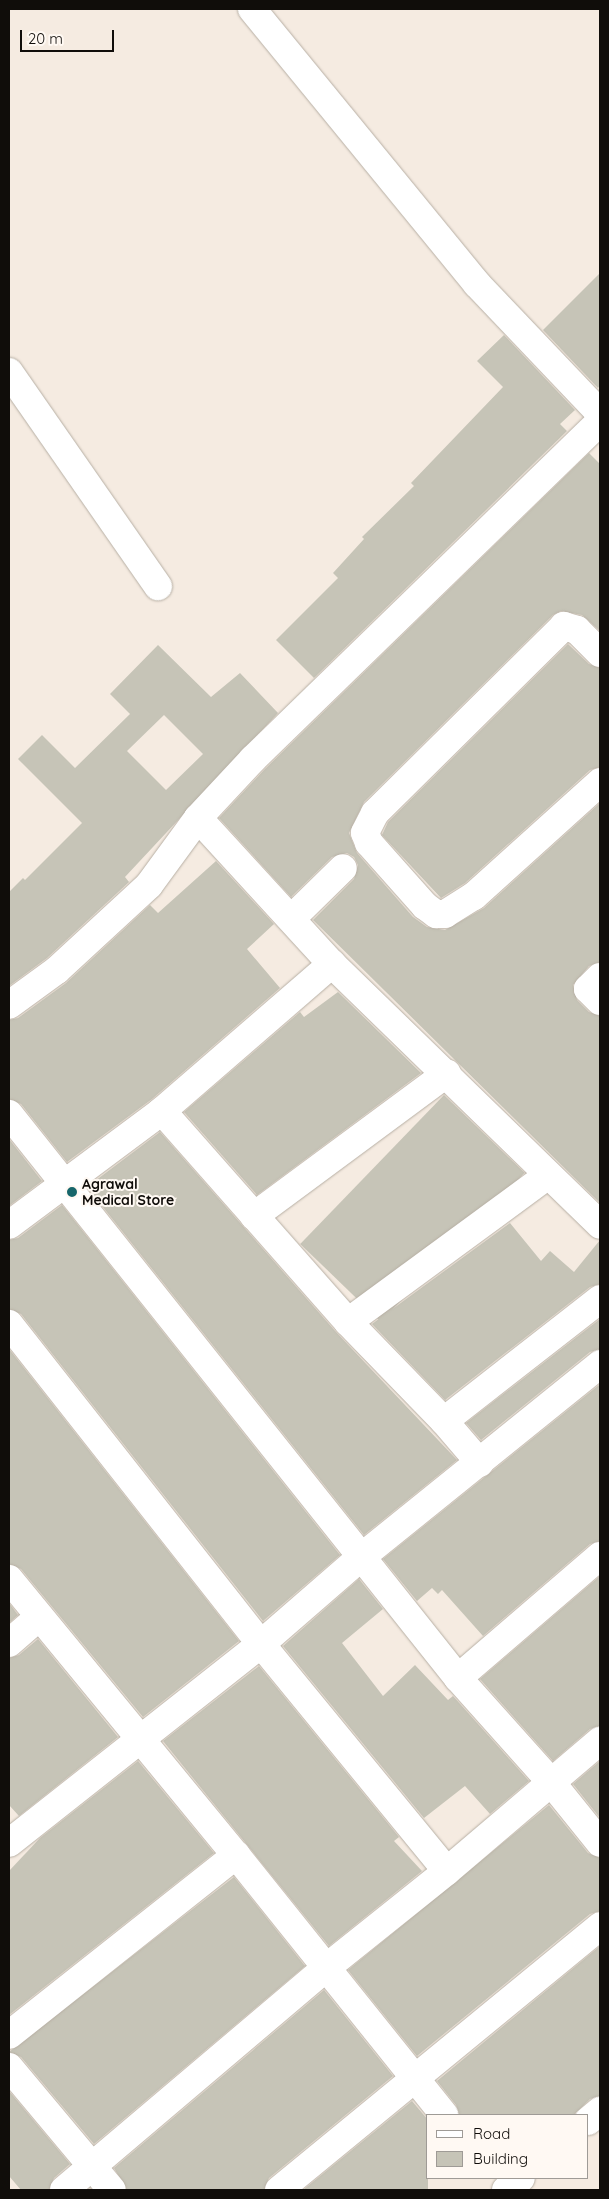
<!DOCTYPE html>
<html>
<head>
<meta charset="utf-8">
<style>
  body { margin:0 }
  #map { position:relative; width:609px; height:2199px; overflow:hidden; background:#f5ebe1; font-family:Quicksand,sans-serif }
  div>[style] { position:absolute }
  .building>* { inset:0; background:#c6c4b7; transform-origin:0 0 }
  .roads { filter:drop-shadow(0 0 1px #b7afa4) drop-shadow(0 0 1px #b7afa4) }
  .minor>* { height:28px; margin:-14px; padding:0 14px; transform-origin:14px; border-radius:14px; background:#fff }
  .dots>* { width:14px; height:14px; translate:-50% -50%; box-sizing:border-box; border:2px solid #fff9f3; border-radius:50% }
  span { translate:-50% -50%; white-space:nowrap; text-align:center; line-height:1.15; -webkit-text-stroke:4px #fff9f3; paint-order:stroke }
  .poi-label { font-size:14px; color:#100d0a; font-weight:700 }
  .left { translate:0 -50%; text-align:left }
  .frame { position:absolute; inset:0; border:10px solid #100d0a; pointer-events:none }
  .legend { position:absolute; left:426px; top:2114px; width:162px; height:65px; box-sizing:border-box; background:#fff9f3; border:1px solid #9f9b96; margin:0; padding:6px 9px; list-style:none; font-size:15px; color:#100d0a }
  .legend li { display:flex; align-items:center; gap:10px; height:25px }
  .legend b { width:25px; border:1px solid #9f9b96 }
  .scale { position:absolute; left:20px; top:30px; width:94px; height:22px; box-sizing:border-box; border:2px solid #100d0a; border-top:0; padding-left:6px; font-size:15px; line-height:18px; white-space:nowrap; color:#100d0a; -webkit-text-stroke:4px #fff9f3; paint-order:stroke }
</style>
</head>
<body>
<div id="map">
  <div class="building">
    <div style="clip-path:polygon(600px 273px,600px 385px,598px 388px,543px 330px)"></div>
    <div style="clip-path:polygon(504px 335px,575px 410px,560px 424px,567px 431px,314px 678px,276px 640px,338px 578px,333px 573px,364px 539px,362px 537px,414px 486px,411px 483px,503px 387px,477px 361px)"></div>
    <div style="clip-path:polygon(589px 453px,600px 464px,600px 631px,582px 615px,561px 611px,553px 615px,364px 802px,349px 833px,357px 853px,413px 917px,427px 927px,445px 930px,484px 908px,600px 803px,600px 962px,589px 966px,573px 985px,577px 1000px,589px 1012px,600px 1016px,600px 1203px,313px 920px,354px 879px,358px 865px,354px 857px,347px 853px,332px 857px,291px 897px,219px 818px,264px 770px)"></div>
    <div style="clip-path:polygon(568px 644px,589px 664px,600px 668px,600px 767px,590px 770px,465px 883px,441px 898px,382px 835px,388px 822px)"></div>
    <div style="clip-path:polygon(evenodd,158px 645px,211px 697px,240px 673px,278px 713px,125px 877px,129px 882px,47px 958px,9px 986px,9px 892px,23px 878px,25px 880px,82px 823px,18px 759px,42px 735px,75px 768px,130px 714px,110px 694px,158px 645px,164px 715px,203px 754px,166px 790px,127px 751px,164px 715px)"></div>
    <div style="clip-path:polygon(216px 861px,274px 924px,247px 949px,280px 988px,152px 1099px,67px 1162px,21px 1104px,9px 1099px,9px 1020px,18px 1018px,66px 983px,150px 905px,158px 913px)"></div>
    <div style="clip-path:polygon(338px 992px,421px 1073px,257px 1195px,184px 1112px,300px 1012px,304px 1017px)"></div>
    <div style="left:444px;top:1095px;width:112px;height:207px;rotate:44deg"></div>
    <div style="clip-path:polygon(160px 1132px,336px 1332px,457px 1460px,364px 1535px,87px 1187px)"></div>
    <div style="clip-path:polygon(9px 1139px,42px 1181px,9px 1206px)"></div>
    <div style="clip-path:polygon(62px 1205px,340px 1555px,263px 1621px,21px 1314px,9px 1309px,9px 1240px,18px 1238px)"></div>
    <div style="clip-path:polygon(510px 1223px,541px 1261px,550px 1251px,574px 1272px,600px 1240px,600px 1284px,590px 1287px,445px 1400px,372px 1324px)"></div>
    <div style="clip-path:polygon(600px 1319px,600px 1349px,590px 1352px,481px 1440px,466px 1423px)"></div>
    <div style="clip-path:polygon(9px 1349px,239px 1641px,143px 1717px,21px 1569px,9px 1564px)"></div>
    <div style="clip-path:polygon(599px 1385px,600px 1541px,590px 1544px,483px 1636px,442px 1590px,438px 1594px,432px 1588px,417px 1601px,383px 1559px)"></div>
    <div style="clip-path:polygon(600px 1576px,600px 1726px,590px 1729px,553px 1761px,480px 1679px)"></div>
    <div style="clip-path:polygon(359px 1579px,383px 1609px,342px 1643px,383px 1696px,415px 1665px,448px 1700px,453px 1696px,529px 1781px,490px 1814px,465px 1786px,424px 1818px,283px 1646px)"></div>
    <div style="clip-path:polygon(9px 1603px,18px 1615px,9px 1623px)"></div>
    <div style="clip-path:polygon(38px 1639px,118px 1737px,19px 1816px,9px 1805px,9px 1658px,19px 1655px)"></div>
    <div style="clip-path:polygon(259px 1666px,399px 1837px,394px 1841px,422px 1871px,329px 1946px,163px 1741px)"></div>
    <div style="clip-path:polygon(138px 1761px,214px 1853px,9px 2015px,9px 1871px,40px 1838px)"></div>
    <div style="clip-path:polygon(600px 1761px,600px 1818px,573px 1784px)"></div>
    <div style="clip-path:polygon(549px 1805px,588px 1853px,600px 1858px,600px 1911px,590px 1914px,417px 2056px,348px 1970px)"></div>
    <div style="clip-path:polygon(234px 1877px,305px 1966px,94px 2144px,21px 2057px,9px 2052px)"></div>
    <div style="clip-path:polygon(600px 1946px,600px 2096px,590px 2099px,574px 2115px,459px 2115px,456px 2105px,437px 2081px)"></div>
    <div style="clip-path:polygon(324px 1990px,393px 2076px,269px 2178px,264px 2190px,127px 2190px,114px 2168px)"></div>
    <div style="clip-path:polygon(9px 2091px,70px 2164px,54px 2178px,49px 2190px,21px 2190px,9px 2176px)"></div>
    <div style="clip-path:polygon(412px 2101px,428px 2120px,428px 2190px,303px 2190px)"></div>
  </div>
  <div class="roads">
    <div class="minor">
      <div style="left:252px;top:9px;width:355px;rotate:50.7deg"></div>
      <div style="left:477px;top:284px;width:178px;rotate:46.4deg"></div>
      <div style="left:9px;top:372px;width:261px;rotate:55.2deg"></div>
      <div style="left:600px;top:653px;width:33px;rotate:-135deg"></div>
      <div style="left:577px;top:630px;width:14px;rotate:-163deg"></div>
      <div style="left:564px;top:626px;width:266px;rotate:135.3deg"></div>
      <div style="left:375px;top:813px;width:22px;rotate:117deg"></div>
      <div style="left:365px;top:833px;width:11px;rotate:68deg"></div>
      <div style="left:369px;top:843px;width:84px;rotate:48.4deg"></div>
      <div style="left:425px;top:906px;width:14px;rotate:36deg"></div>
      <div style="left:436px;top:914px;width:9px"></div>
      <div style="left:445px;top:914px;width:34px;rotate:-32deg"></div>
      <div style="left:474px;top:896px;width:170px;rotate:-42.1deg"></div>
      <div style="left:198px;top:818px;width:198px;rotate:47.5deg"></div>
      <div style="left:332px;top:964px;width:374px;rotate:44.2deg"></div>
      <div style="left:292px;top:918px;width:71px;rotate:-44.4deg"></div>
      <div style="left:600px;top:977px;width:17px;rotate:135deg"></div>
      <div style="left:588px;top:989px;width:17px;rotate:45deg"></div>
      <div style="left:9px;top:1005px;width:59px;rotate:-36.1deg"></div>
      <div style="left:57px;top:970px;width:125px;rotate:-42.7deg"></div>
      <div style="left:149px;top:885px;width:83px;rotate:-53.8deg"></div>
      <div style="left:198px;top:818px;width:81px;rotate:-47deg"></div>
      <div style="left:253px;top:759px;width:484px;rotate:-44.2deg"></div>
      <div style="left:162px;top:1111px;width:281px;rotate:48.6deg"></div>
      <div style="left:348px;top:1322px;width:138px;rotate:45.9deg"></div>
      <div style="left:444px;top:1421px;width:55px;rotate:49.4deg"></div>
      <div style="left:9px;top:1114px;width:721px;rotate:51.48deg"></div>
      <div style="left:458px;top:1678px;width:140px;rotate:48.2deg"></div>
      <div style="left:551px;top:1782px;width:78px;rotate:51.2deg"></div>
      <div style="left:254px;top:1216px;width:240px;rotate:-36.5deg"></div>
      <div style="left:9px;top:1225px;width:191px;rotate:-36.7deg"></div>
      <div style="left:162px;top:1111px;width:225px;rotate:-40.9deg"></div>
      <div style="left:348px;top:1322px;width:247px;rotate:-36.3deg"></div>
      <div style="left:9px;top:1324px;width:407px;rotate:51.8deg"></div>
      <div style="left:261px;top:1644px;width:293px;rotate:50.7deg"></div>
      <div style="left:444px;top:1421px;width:198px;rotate:-38deg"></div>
      <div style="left:9px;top:1579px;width:357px;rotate:50.6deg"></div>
      <div style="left:236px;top:1855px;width:333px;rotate:51.3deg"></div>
      <div style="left:9px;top:1643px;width:40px;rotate:-41deg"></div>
      <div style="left:458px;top:1678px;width:187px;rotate:-40.7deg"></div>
      <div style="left:9px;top:1843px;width:321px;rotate:-38.3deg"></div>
      <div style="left:261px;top:1644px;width:131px;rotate:-41deg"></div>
      <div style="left:360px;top:1558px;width:309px;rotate:-38.9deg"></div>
      <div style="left:9px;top:2035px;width:290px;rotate:-38.4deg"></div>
      <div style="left:9px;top:2067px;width:160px;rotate:50.1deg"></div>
      <div style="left:588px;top:2121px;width:16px;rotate:-40deg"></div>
      <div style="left:64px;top:2190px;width:343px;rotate:-40.3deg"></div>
      <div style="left:326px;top:1968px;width:155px;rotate:-38.7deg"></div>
      <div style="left:447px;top:1871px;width:201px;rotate:-40.4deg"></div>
      <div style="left:279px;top:2190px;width:416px;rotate:-39.4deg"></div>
      <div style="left:506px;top:2190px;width:19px;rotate:-39deg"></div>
    </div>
  </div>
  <div class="dots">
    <div style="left:72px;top:1192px;background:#17666b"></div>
  </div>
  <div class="poi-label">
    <span class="left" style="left:82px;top:1192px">Agrawal<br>Medical Store</span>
  </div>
  <div class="frame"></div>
  <ul class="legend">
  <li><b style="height:6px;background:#fff"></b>Road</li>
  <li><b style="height:14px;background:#c6c4b7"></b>Building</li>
  </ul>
  <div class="scale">20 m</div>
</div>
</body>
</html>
